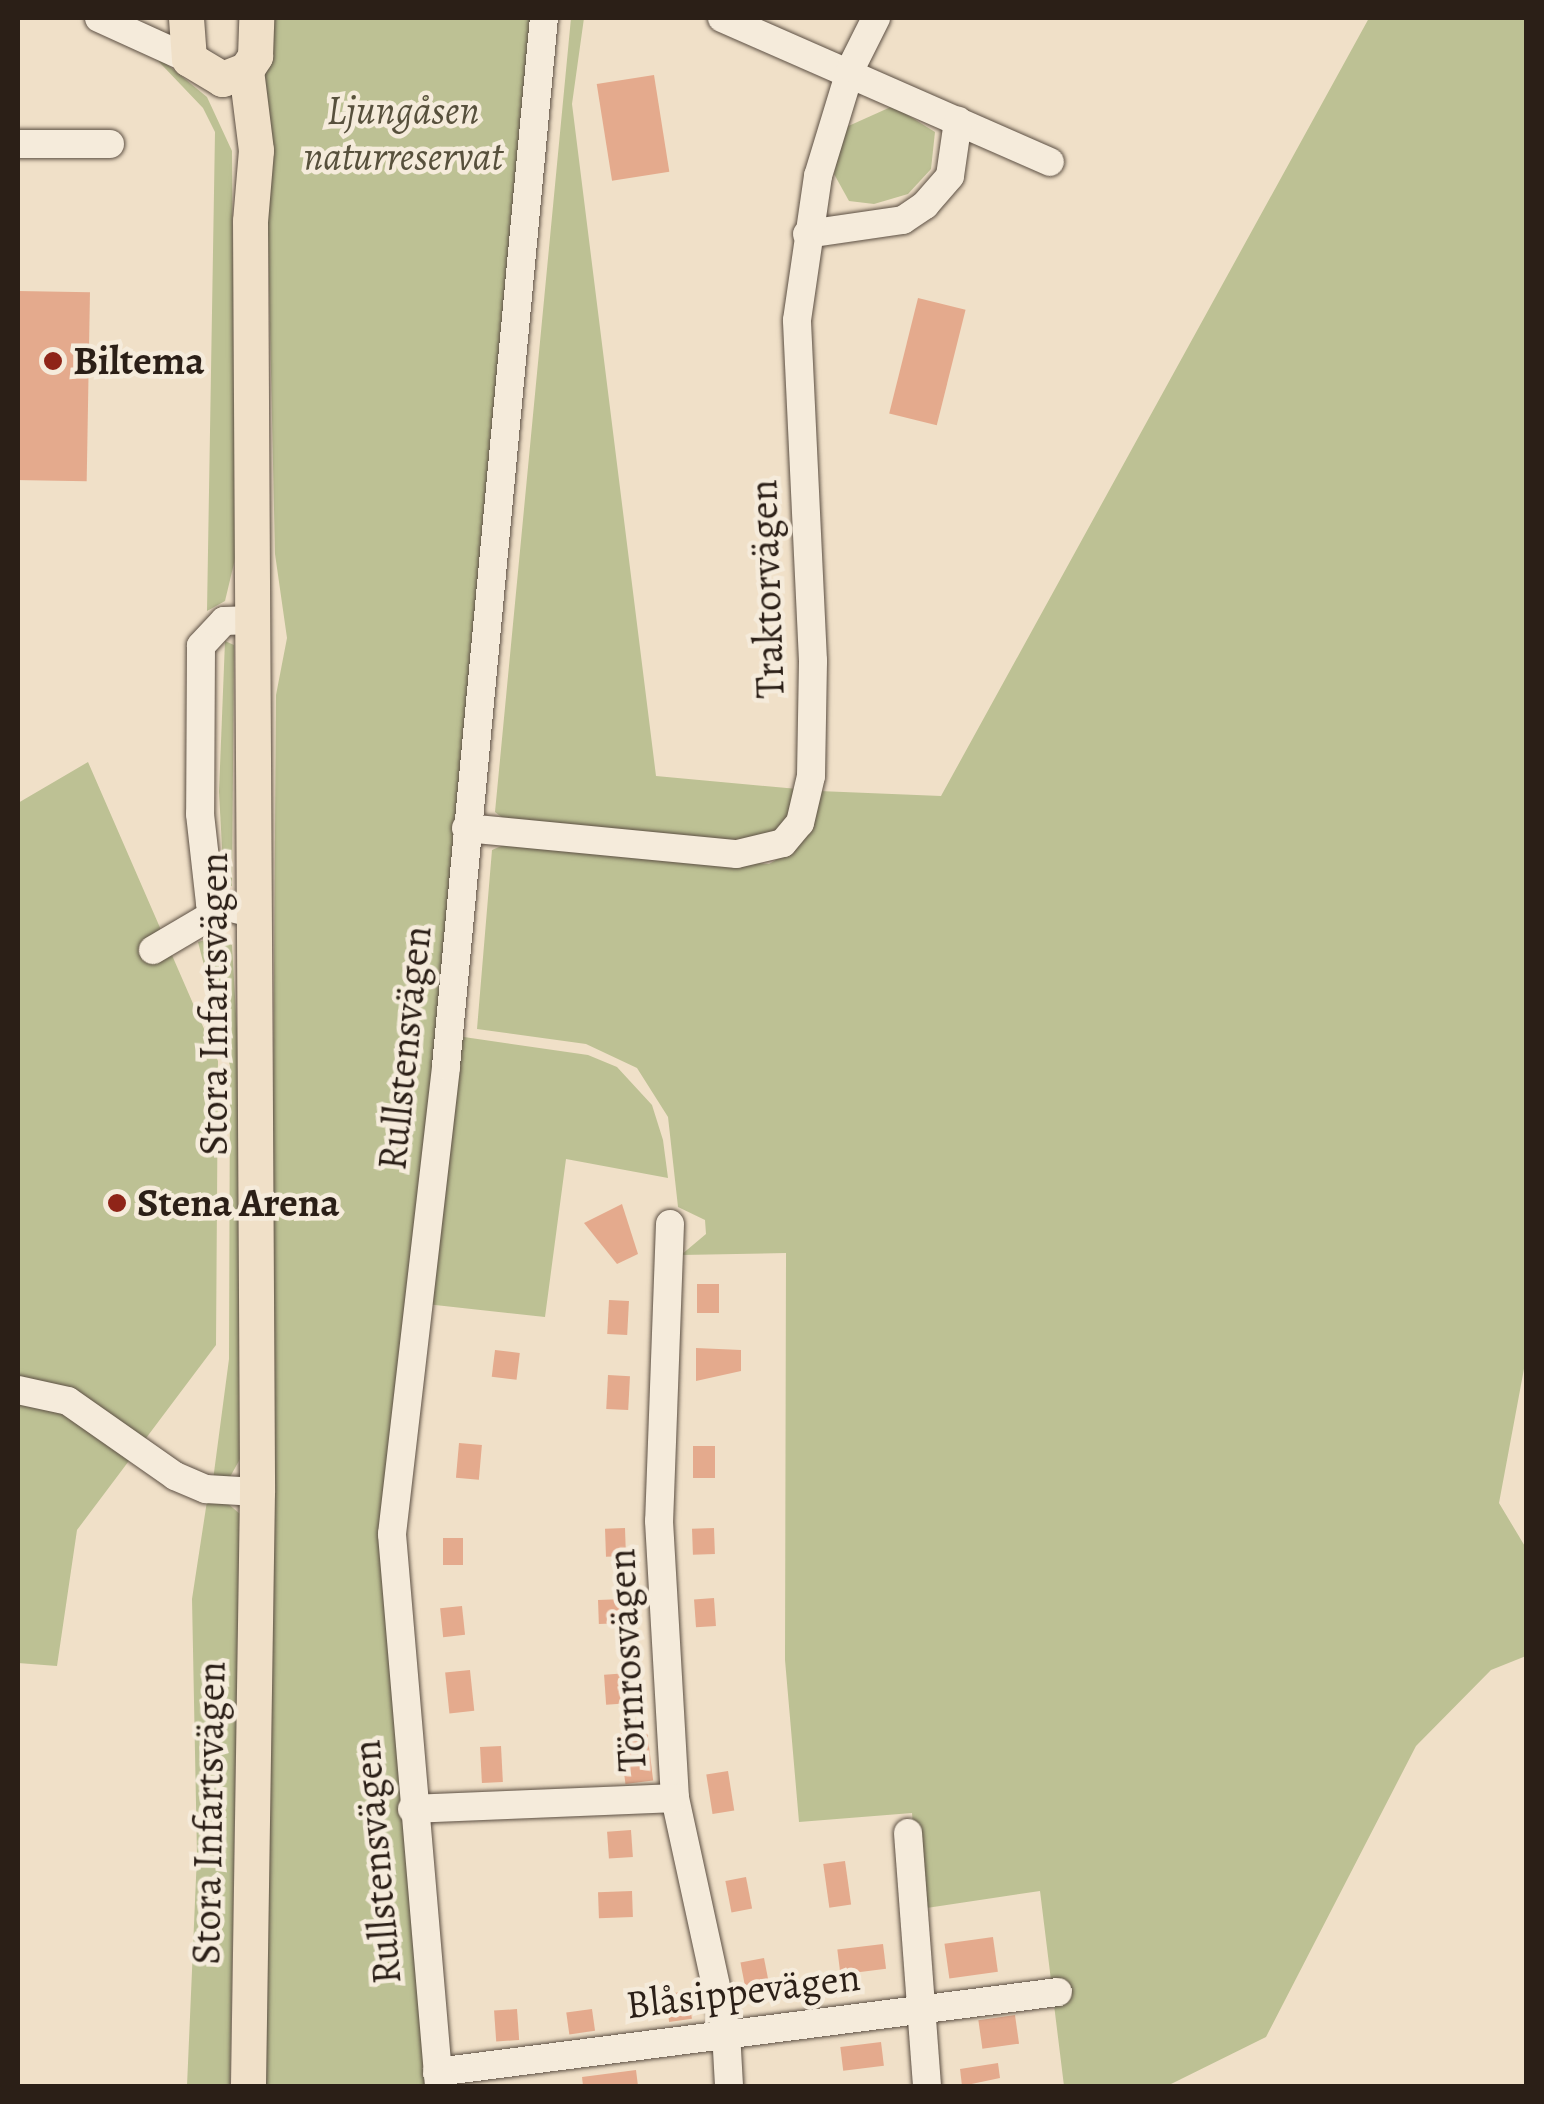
<!DOCTYPE html>
<html>
<head>
<meta charset="utf-8">
<style>
  body { margin:0 }
  #map { position:relative; width:1544px; height:2104px; overflow:hidden; background:#f0e0c8; font-family:Alegreya,serif }
  div>[style] { position:absolute }
  .green>* { inset:0; background:#bdc194 }
  .building>* { inset:0; background:#e4aa8d; transform-origin:0 0 }
  .roads { filter:drop-shadow(0 0 2px #5c4f43) drop-shadow(0 0 2px #5c4f43) }
  .minor>* { height:28px; margin:-14px; padding:0 14px; transform-origin:14px; border-radius:14px; background:#f5ebdb }
  .major>* { height:35px; margin:-17.5px; padding:0 17.5px; transform-origin:17.5px; border-radius:17.5px; background:#f0e0c8 }
  .dots>* { width:28px; height:28px; translate:-50% -50%; box-sizing:border-box; border:5px solid #f5ebdb; border-radius:50% }
  span { translate:-50% -50%; white-space:nowrap; text-align:center; line-height:1.15; -webkit-text-stroke:9px #f5ebdb; paint-order:stroke }
  .park-label { font-size:40px; color:#57503c; font-style:italic }
  .poi-label { font-size:40px; color:#2b1f17; font-weight:700 }
  .left { translate:0 -50%; text-align:left }
  .street-label { font-size:40px; color:#2b1f17 }
  .frame { position:absolute; inset:0; border:20px solid #2b1f17; pointer-events:none }
</style>
</head>
<body>
<div id="map">
  <div class="green">
    <div style="clip-path:polygon(270px 18px,534px 18px,385px 1589px,427px 2086px,266px 2086px,276px 695px,287px 638px,275px 554px,266px 144px,257px 103px)"></div>
    <div style="clip-path:polygon(571px 18px,584px 18px,572px 104px,656px 776px,798px 789px,783px 826px,754px 843px,508px 822px,495px 812px)"></div>
    <div style="clip-path:polygon(1369px 18px,1526px 18px,1526px 1358px,1499px 1503px,1526px 1548px,1526px 1656px,1491px 1670px,1416px 1746px,1266px 2037px,1167px 2086px,1064px 2086px,1040px 1891px,920px 1909px,912px 1813px,799px 1822px,785px 1660px,786px 1253px,681px 1255px,706px 1234px,705px 1220px,678px 1207px,668px 1117px,637px 1068px,586px 1044px,477px 1029px,492px 850px,506px 844px,769px 864px,793px 850px,819px 791px,941px 796px)"></div>
    <div style="clip-path:polygon(141px 43px,207px 97px,232px 151px,235px 559px,225px 601px,207px 611px,215px 132px,203px 108px)"></div>
    <div style="clip-path:polygon(893px 106px,935px 132px,931px 169px,908px 194px,874px 204px,849px 201px,834px 174px,844px 128px)"></div>
    <div style="clip-path:polygon(225px 641px,234px 645px,232px 886px,224px 884px,219px 792px)"></div>
    <div style="clip-path:polygon(88px 762px,218px 1061px,216px 1345px,77px 1530px,57px 1666px,18px 1663px,18px 803px)"></div>
    <div style="clip-path:polygon(219px 936px,232px 945px,238px 1048px,240px 1459px,230px 1477px,213px 1480px,229px 1359px,230px 1066px,198px 942px)"></div>
    <div style="clip-path:polygon(457px 1036px,588px 1055px,617px 1067px,652px 1105px,663px 1140px,668px 1178px,566px 1159px,545px 1317px,426px 1304px)"></div>
    <div style="clip-path:polygon(207px 1501px,226px 1502px,240px 1514px,230px 2086px,187px 2086px,197px 1855px,192px 1599px)"></div>
  </div>
  <div class="building">
    <div style="left:654px;top:75px;width:98px;height:58px;rotate:81deg"></div>
    <div style="left:18px;top:291px;width:72px;height:189px;rotate:1deg"></div>
    <div style="left:918px;top:298px;width:49px;height:119px;rotate:14deg"></div>
    <div style="clip-path:polygon(622px 1204px,638px 1254px,617px 1264px,584px 1223px)"></div>
    <div style="left:697px;top:1284px;width:22px;height:29px"></div>
    <div style="left:609px;top:1300px;width:20px;height:34px;rotate:3deg"></div>
    <div style="clip-path:polygon(696px 1348px,741px 1350px,741px 1371px,696px 1381px)"></div>
    <div style="left:495px;top:1350px;width:25px;height:27px;rotate:7deg"></div>
    <div style="left:608px;top:1375px;width:22px;height:34px;rotate:3deg"></div>
    <div style="left:459px;top:1443px;width:23px;height:35px;rotate:5deg"></div>
    <div style="left:693px;top:1446px;width:22px;height:32px"></div>
    <div style="left:625px;top:1528px;width:28px;height:20px;rotate:88deg"></div>
    <div style="left:714px;top:1528px;width:26px;height:22px;rotate:88deg"></div>
    <div style="left:443px;top:1538px;width:20px;height:27px"></div>
    <div style="left:714px;top:1598px;width:28px;height:20px;rotate:86deg"></div>
    <div style="left:624px;top:1599px;width:24px;height:26px;rotate:88deg"></div>
    <div style="left:462px;top:1606px;width:29px;height:22px;rotate:84deg"></div>
    <div style="left:470px;top:1670px;width:41px;height:25px;rotate:84deg"></div>
    <div style="left:629px;top:1673px;width:30px;height:25px;rotate:86deg"></div>
    <div style="left:647px;top:1730px;width:51px;height:28px;rotate:83deg"></div>
    <div style="left:501px;top:1746px;width:36px;height:21px;rotate:87deg"></div>
    <div style="left:728px;top:1771px;width:40px;height:22px;rotate:81deg"></div>
    <div style="left:631px;top:1830px;width:27px;height:24px;rotate:86deg"></div>
    <div style="left:845px;top:1861px;width:44px;height:22px;rotate:82deg"></div>
    <div style="left:746px;top:1877px;width:32px;height:21px;rotate:79deg"></div>
    <div style="left:632px;top:1891px;width:26px;height:34px;rotate:88deg"></div>
    <div style="left:993px;top:1937px;width:35px;height:49px;rotate:82deg"></div>
    <div style="left:883px;top:1944px;width:25px;height:46px;rotate:83deg"></div>
    <div style="left:764px;top:1958px;width:38px;height:24px;rotate:79deg"></div>
    <div style="left:688px;top:1991px;width:28px;height:23px;rotate:82deg"></div>
    <div style="left:517px;top:2009px;width:31px;height:23px;rotate:86deg"></div>
    <div style="left:592px;top:2009px;width:22px;height:26px;rotate:82deg"></div>
    <div style="left:1015px;top:2015px;width:29px;height:37px;rotate:82deg"></div>
    <div style="left:881px;top:2042px;width:24px;height:41px;rotate:83deg"></div>
    <div style="clip-path:polygon(998px 2063px,1000px 2078px,962px 2086px,960px 2069px)"></div>
    <div style="clip-path:polygon(636px 2070px,638px 2086px,583px 2086px,582px 2077px)"></div>
  </div>
  <div class="roads">
    <div class="minor">
      <div style="left:99px;top:18px;width:99px;rotate:24.5deg"></div>
      <div style="left:722px;top:18px;width:358px;rotate:23.7deg"></div>
      <div style="left:18px;top:144px;width:92px"></div>
      <div style="left:807px;top:234px;width:97px;rotate:-8.3deg"></div>
      <div style="left:903px;top:220px;width:27px;rotate:-34deg"></div>
      <div style="left:925px;top:205px;width:38px;rotate:-49deg"></div>
      <div style="left:950px;top:176px;width:56px;rotate:-81.7deg"></div>
      <div style="left:253px;top:620px;width:29px;rotate:178deg"></div>
      <div style="left:224px;top:621px;width:34px;rotate:133deg"></div>
      <div style="left:201px;top:646px;width:168px;rotate:90.3deg"></div>
      <div style="left:200px;top:814px;width:90px;rotate:83.6deg"></div>
      <div style="left:210px;top:903px;width:47px;rotate:13.4deg"></div>
      <div style="left:466px;top:828px;width:272px;rotate:5.5deg"></div>
      <div style="left:737px;top:854px;width:47px;rotate:-13.4deg"></div>
      <div style="left:783px;top:843px;width:26px;rotate:-50deg"></div>
      <div style="left:800px;top:823px;width:48px;rotate:-76.8deg"></div>
      <div style="left:811px;top:776px;width:115px;rotate:-89deg"></div>
      <div style="left:813px;top:661px;width:341px;rotate:-92.7deg"></div>
      <div style="left:797px;top:320px;width:146px;rotate:-81.7deg"></div>
      <div style="left:818px;top:176px;width:113px;rotate:-73deg"></div>
      <div style="left:851px;top:68px;width:56px;rotate:-63.4deg"></div>
      <div style="left:153px;top:950px;width:77px;rotate:-30.6deg"></div>
      <div style="left:670px;top:1224px;width:297px;rotate:92.1deg"></div>
      <div style="left:659px;top:1521px;width:277px;rotate:86.7deg"></div>
      <div style="left:675px;top:1798px;width:239px;rotate:77.7deg"></div>
      <div style="left:726px;top:2032px;width:54px;rotate:86.8deg"></div>
      <div style="left:18px;top:1390px;width:51px;rotate:12.4deg"></div>
      <div style="left:68px;top:1401px;width:131px;rotate:35deg"></div>
      <div style="left:175px;top:1476px;width:34px;rotate:23deg"></div>
      <div style="left:206px;top:1489px;width:51px;rotate:3.4deg"></div>
      <div style="left:412px;top:1809px;width:263px;rotate:-2.4deg"></div>
      <div style="left:908px;top:1833px;width:254px;rotate:85.7deg"></div>
      <div style="left:437px;top:2072px;width:626px;rotate:-7.34deg"></div>
      <div style="left:439px;top:2086px;width:554px;rotate:-94.87deg"></div>
      <div style="left:392px;top:1534px;width:471px;rotate:-83.4deg"></div>
      <div style="left:446px;top:1066px;width:1053px;rotate:-84.66deg"></div>
    </div>
    <div class="major">
      <div style="left:186px;top:18px;width:41px;rotate:85.8deg"></div>
      <div style="left:189px;top:59px;width:39px;rotate:31deg"></div>
      <div style="left:222px;top:79px;width:26px;rotate:-21deg"></div>
      <div style="left:246px;top:70px;width:17px;rotate:-57deg"></div>
      <div style="left:255px;top:56px;width:38px;rotate:-88deg"></div>
      <div style="left:246px;top:70px;width:81px;rotate:82.9deg"></div>
      <div style="left:256px;top:150px;width:71px;rotate:94.8deg"></div>
      <div style="left:250px;top:221px;width:1271px;rotate:89.68deg"></div>
      <div style="left:257px;top:1492px;width:594px;rotate:90.87deg"></div>
    </div>
  </div>
  <div class="dots">
    <div style="left:53px;top:361px;background:#8f2418"></div>
    <div style="left:117px;top:1203px;background:#8f2418"></div>
  </div>
  <div class="park-label">
    <span style="left:403px;top:134px">Ljungåsen<br>naturreservat</span>
  </div>
  <div class="poi-label">
    <span class="left" style="left:73px;top:361px">Biltema</span>
    <span class="left" style="left:137px;top:1203px">Stena Arena</span>
  </div>
  <div class="street-label">
    <span style="left:767px;top:589px;rotate:-92deg">Traktorvägen</span>
    <span style="left:214px;top:1004px;rotate:-90deg">Stora Infartsvägen</span>
    <span style="left:405px;top:1048px;rotate:-84deg">Rullstensvägen</span>
    <span style="left:627px;top:1660px;rotate:-93deg">Törnrosvägen</span>
    <span style="left:209px;top:1813px;rotate:-89deg">Stora Infartsvägen</span>
    <span style="left:377px;top:1862px;rotate:-95deg">Rullstensvägen</span>
    <span style="left:743px;top:1991px;rotate:-7deg">Blåsippevägen</span>
  </div>
  <div class="frame"></div>
</div>
</body>
</html>
